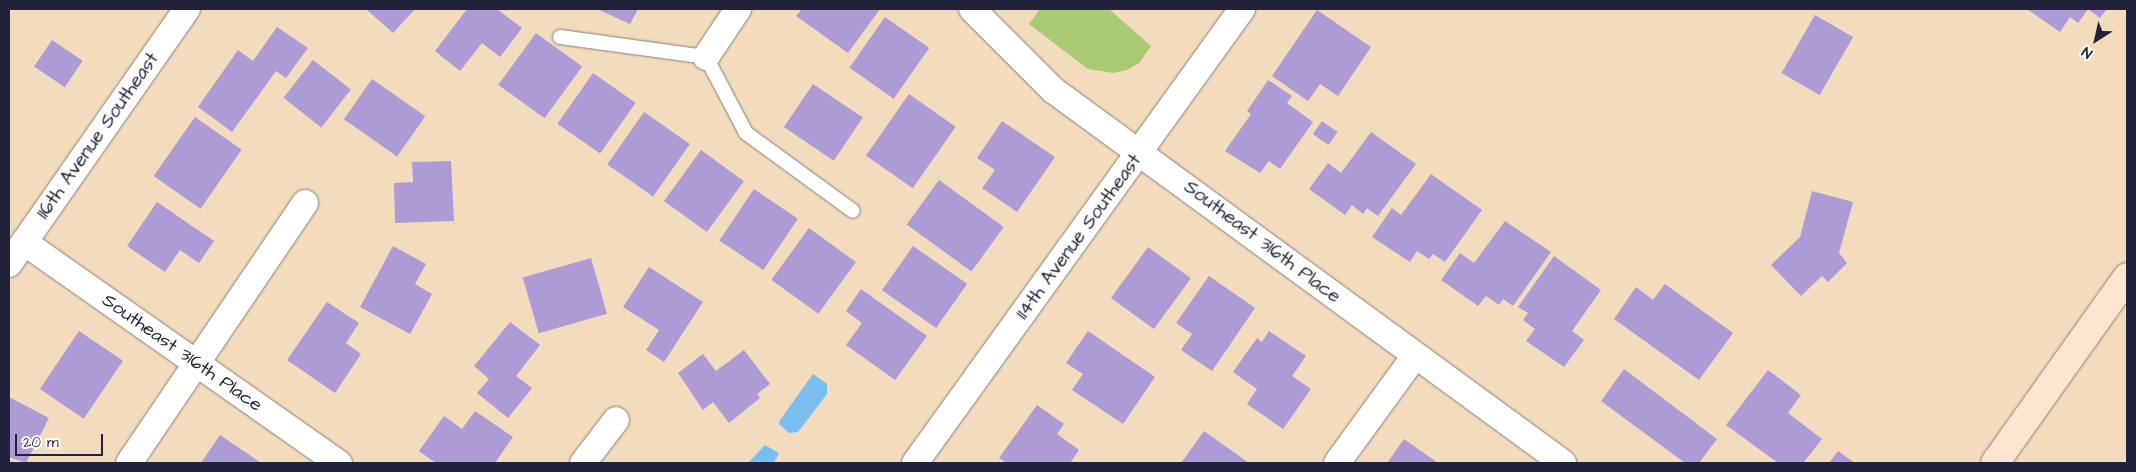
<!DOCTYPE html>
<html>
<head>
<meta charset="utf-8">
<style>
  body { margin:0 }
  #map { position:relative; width:2136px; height:472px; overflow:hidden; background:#f3dcbd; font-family:"Architects Daughter",sans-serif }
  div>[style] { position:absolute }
  .green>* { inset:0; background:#a9c972 }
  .water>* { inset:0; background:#7abef0 }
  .building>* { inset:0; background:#ac9bd4; transform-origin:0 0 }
  .roads { filter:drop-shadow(0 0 1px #8a7f7c) drop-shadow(0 0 1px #8a7f7c) }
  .lane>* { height:14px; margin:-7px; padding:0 7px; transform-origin:7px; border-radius:7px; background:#fff }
  .street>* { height:26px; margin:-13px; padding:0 13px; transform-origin:13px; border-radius:13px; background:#fff }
  .secondary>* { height:28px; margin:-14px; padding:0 14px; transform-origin:14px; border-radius:14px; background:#fbe5cf }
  span { translate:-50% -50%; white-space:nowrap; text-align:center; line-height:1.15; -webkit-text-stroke:5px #fff; paint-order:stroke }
  .street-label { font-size:19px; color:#22223b }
  .frame { position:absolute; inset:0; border:10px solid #22223b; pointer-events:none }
  .north { position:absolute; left:2071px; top:15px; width:50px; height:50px; -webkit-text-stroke:4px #fff; paint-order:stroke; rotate:215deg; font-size:14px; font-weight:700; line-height:20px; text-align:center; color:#22223b }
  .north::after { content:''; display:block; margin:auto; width:18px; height:22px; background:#22223b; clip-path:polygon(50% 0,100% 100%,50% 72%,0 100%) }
  .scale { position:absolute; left:15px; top:434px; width:88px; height:22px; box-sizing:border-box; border:2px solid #22223b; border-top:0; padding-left:6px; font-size:15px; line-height:18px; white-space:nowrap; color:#22223b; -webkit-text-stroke:4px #fff; paint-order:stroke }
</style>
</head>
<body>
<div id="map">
  <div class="green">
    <div style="clip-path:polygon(1040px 9px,1109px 9px,1151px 46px,1139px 63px,1127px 70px,1113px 73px,1088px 69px,1029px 24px)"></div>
  </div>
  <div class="water">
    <div style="clip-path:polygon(813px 374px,827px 384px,827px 394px,798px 432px,789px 433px,779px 424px,780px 420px)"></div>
    <div style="clip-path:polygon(765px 445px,779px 453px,774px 463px,748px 463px)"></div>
  </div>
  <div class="building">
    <div style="clip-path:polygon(366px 9px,415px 9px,393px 33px)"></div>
    <div style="clip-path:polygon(467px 9px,497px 9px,522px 28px,500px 57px,482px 43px,460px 71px,435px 51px)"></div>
    <div style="clip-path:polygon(597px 9px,638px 9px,630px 24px)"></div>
    <div style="clip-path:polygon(802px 9px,880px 9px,848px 53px,796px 16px)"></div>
    <div style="clip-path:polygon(2027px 9px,2107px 9px,2100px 18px,2088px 9px,2078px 23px,2070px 17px,2060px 32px)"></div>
    <div style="clip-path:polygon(1317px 10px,1371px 47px,1338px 96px,1320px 84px,1308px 101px,1272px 76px)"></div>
    <div style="left:1815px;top:15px;width:44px;height:67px;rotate:30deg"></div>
    <div style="left:885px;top:17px;width:54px;height:62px;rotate:35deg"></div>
    <div style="clip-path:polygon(277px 27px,308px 48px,286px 78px,276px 71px,232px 132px,198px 107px,238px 50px,253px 61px)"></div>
    <div style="left:536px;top:33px;width:57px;height:64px;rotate:36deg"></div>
    <div style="left:52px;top:40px;width:37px;height:32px;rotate:34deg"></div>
    <div style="left:313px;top:60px;width:48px;height:48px;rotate:38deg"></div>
    <div style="left:593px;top:73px;width:52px;height:62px;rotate:35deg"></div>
    <div style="left:372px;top:79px;width:65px;height:49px;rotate:35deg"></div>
    <div style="clip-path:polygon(1268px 80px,1292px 96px,1287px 103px,1313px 122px,1280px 169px,1269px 161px,1260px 173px,1225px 151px,1251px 114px,1247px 111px)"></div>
    <div style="left:813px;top:84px;width:60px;height:52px;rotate:34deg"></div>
    <div style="left:909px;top:94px;width:57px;height:75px;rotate:35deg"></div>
    <div style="left:644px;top:112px;width:56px;height:64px;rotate:35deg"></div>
    <div style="left:195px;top:117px;width:57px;height:72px;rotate:35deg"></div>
    <div style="clip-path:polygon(1002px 121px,1055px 157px,1017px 212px,982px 188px,995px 170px,977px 158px)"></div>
    <div style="left:1322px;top:121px;width:19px;height:16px;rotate:35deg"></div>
    <div style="clip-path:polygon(1371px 132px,1416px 164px,1378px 216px,1367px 208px,1363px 214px,1352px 205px,1345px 215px,1309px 189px,1328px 163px,1341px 173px)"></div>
    <div style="left:701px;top:150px;width:53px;height:63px;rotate:36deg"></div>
    <div style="clip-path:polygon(451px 161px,454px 221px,395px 223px,394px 183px,413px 182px,412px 162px)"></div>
    <div style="clip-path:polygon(1431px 174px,1482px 210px,1445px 262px,1433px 254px,1429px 259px,1417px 251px,1410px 262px,1372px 237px,1392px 208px,1401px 215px)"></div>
    <div style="left:939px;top:180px;width:80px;height:55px;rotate:36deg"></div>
    <div style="left:754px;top:189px;width:53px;height:62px;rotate:34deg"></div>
    <div style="clip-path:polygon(1812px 191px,1853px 202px,1839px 253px,1847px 263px,1828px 282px,1822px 276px,1801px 296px,1771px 265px,1800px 237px)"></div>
    <div style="clip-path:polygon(157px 202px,214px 241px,199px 263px,180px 250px,165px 272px,127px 246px)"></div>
    <div style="clip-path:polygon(1505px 221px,1551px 252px,1513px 306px,1503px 299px,1499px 305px,1486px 296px,1478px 306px,1441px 280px,1460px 253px,1474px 263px)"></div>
    <div style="left:809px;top:228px;width:58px;height:64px;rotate:36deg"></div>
    <div style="clip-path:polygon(393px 246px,426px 264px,415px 284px,432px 294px,410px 334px,360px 307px)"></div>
    <div style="left:913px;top:246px;width:66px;height:54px;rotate:35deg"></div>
    <div style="left:1148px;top:247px;width:53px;height:63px;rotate:36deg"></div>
    <div style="clip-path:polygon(1554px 256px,1601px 290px,1572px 331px,1584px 340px,1564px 367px,1526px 341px,1535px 329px,1523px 320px,1528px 313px,1518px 307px)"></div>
    <div style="left:591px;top:258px;width:58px;height:71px;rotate:74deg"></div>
    <div style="clip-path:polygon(649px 267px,703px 302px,664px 362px,646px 350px,659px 330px,623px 307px)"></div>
    <div style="clip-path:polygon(1209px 276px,1255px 308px,1212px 371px,1181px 350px,1192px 334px,1176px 323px)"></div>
    <div style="clip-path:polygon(1665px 284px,1733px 333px,1699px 380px,1614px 319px,1636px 287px,1653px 300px)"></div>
    <div style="clip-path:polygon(861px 289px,927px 336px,895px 380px,846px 345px,862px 323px,846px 311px)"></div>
    <div style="clip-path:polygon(327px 302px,359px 323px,346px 343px,361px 354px,335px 393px,287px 360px)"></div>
    <div style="clip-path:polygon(510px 322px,540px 345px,516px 376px,532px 388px,508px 418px,477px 393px,489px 379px,474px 366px)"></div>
    <div style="left:79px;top:331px;width:53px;height:70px;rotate:34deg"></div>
    <div style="clip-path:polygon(1088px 331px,1155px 377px,1123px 424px,1072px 390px,1083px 374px,1066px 363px)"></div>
    <div style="clip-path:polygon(1269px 331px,1306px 356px,1292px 376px,1311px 389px,1283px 429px,1247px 404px,1257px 389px,1233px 372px,1257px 338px,1262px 342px)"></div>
    <div style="clip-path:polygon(744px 350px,770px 384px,757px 394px,760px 398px,729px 423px,713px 402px,703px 410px,678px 373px,703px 354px,716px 371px)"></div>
    <div style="clip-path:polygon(1624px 369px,1717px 439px,1699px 463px,1685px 463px,1601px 401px)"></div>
    <div style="clip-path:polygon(1768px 370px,1801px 395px,1788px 413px,1822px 439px,1803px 463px,1778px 463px,1726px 425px)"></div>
    <div style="clip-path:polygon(9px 397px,49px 418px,26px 463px,9px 457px)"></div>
    <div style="clip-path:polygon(1037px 405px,1064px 424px,1057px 434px,1079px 450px,1070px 463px,1007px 463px,999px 458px)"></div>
    <div style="clip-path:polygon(475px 411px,513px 437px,495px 463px,436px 463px,419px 451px,444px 416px,462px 429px)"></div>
    <div style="clip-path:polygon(1204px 431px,1249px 463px,1181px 463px)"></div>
    <div style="clip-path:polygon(220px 435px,261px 463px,201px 463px)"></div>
    <div style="clip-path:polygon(1404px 439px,1438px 463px,1387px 463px)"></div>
    <div style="clip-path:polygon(1838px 451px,1855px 463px,1829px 463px)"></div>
  </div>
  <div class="roads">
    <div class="lane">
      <div style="left:560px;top:37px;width:147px;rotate:7.8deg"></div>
      <div style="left:706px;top:57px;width:86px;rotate:62.2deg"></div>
      <div style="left:746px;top:133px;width:132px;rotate:36.1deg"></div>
    </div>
    <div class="street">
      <div style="left:972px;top:9px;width:115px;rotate:45deg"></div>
      <div style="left:1053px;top:90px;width:632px;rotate:36.18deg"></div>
      <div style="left:706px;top:57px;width:58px;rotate:-56.3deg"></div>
      <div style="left:24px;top:242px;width:385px;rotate:35.1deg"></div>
      <div style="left:9px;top:264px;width:311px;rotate:-55.1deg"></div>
      <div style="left:129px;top:463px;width:314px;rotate:-55.9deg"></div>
      <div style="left:583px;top:463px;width:54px;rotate:-52.5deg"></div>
      <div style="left:915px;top:463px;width:560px;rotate:-54.24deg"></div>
      <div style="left:1337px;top:463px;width:131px;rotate:-54deg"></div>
    </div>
    <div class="secondary">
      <div style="left:1995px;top:463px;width:228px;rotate:-54.6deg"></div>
    </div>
  </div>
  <div class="street-label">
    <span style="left:98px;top:136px;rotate:-55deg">116th Avenue Southeast</span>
    <span style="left:1079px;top:237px;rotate:-54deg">114th Avenue Southeast</span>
    <span style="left:1262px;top:242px;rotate:37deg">Southeast 316th Place</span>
    <span style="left:182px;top:353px;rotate:35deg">Southeast 316th Place</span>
  </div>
  <div class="frame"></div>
  <div class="north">N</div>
  <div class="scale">20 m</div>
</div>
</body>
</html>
